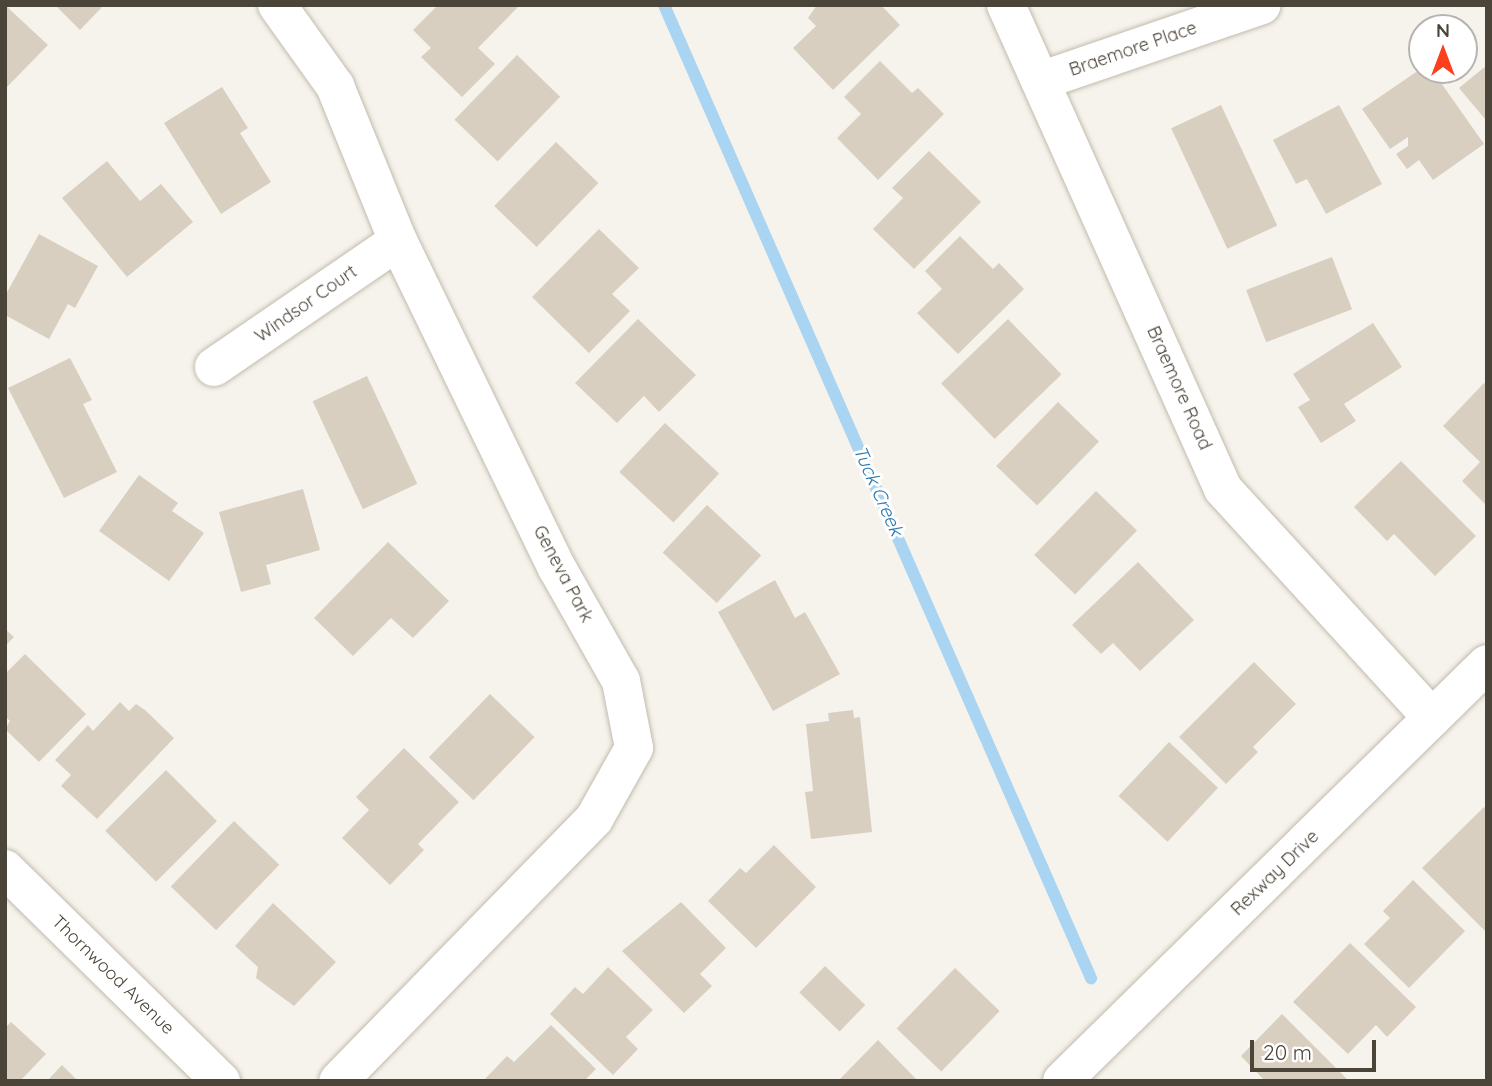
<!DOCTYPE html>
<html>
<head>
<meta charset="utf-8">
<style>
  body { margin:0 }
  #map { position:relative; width:1492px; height:1086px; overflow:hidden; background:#f6f3ec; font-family:Quicksand,sans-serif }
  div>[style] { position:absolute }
  .stream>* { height:12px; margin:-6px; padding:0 6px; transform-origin:6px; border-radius:6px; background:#a9d4f2 }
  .building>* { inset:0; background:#d8cfc1; transform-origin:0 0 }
  .roads { filter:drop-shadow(0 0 2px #c2bbae) drop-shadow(0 0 2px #c2bbae) }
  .minor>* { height:38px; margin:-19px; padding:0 19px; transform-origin:19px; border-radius:19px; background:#fff }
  span { translate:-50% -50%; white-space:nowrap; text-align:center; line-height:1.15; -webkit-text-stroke:6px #fff; paint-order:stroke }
  .street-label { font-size:18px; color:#4b4439 }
  .water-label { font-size:19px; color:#2e7ab2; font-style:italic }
  .frame { position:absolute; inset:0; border:7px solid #4b4439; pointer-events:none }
  .north { position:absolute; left:1408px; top:14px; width:70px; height:70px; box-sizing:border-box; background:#fff; border:2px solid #b7b4b0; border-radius:50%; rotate:0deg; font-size:19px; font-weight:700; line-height:28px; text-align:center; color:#4b4439 }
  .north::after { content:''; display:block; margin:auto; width:24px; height:32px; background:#fc3f1d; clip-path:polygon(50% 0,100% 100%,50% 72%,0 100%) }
  .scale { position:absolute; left:1250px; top:1040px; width:126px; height:32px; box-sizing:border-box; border:4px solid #4b4439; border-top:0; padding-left:9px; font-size:21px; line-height:24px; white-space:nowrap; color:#4b4439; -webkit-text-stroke:5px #fff; paint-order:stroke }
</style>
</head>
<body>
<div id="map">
  <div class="stream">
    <div style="left:664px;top:5px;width:1063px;rotate:66.31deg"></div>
  </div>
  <div class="building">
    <div style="clip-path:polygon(5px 5px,48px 45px,5px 89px)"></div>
    <div style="clip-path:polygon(55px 5px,104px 5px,80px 30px)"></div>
    <div style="clip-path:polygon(438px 5px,520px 5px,478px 48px,495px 64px,462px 97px,421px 57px,431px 48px,413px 30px)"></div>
    <div style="clip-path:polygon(817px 5px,881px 5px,900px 25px,833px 90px,793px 48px,816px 26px,808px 18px)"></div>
    <div style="left:517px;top:55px;width:60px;height:90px;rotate:44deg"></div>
    <div style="clip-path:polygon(880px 61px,912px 93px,918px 88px,944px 114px,878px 180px,837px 138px,861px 114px,844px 97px)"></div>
    <div style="clip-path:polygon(1487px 65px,1487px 118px,1485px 119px,1459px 88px)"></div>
    <div style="clip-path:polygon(1422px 68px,1432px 70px,1484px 144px,1433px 180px,1419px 160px,1407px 169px,1396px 154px,1408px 146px,1408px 137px,1390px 149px,1362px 109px)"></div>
    <div style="clip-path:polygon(222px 87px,248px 128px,240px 133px,271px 182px,221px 214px,164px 123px)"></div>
    <div style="left:1221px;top:105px;width:133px;height:55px;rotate:65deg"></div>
    <div style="clip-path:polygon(1339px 105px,1382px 184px,1326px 214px,1307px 179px,1296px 184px,1273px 140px)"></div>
    <div style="left:556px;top:142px;width:59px;height:89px;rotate:44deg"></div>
    <div style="clip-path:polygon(929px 151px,981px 202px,914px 269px,873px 229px,903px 198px,892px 188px)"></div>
    <div style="clip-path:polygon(107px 161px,140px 201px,161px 184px,193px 222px,127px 277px,62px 198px)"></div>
    <div style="clip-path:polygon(599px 229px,639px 268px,612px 294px,630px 311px,589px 353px,532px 297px)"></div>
    <div style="clip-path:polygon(39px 234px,98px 266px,75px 308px,68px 304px,49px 339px,5px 315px,5px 296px)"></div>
    <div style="clip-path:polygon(960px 236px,993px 269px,999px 263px,1024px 289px,958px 354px,917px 313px,942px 289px,925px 271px)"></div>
    <div style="left:1332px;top:257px;width:56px;height:92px;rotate:69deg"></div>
    <div style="clip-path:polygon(638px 319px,696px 375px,659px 412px,644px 396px,617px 423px,575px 383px)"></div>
    <div style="left:1008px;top:319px;width:77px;height:93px;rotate:46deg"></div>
    <div style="clip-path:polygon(1373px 323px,1402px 367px,1344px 404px,1356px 421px,1321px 443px,1298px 407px,1310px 400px,1293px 374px)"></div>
    <div style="clip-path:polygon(70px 358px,92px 400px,83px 404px,117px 472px,64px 498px,8px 388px)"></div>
    <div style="left:367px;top:376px;width:119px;height:60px;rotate:65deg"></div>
    <div style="clip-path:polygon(1484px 383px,1487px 386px,1487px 506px,1462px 481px,1480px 462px,1443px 426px)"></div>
    <div style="left:1058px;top:402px;width:57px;height:89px;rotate:44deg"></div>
    <div style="left:665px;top:423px;width:74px;height:67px;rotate:43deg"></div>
    <div style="clip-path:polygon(1401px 461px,1476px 536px,1435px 576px,1394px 534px,1387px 541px,1354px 507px)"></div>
    <div style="clip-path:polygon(139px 475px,178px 503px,172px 511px,204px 533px,169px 581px,99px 531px)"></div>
    <div style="clip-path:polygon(303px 489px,320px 550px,266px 565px,271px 584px,241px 592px,219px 512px)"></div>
    <div style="left:1096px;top:491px;width:57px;height:89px;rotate:44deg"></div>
    <div style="left:707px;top:505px;width:74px;height:65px;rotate:43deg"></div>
    <div style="clip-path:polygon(388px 542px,449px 601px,413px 638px,391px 618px,353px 656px,314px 618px)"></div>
    <div style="clip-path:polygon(1138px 562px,1194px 620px,1140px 671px,1113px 643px,1101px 654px,1072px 625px)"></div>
    <div style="clip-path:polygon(775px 580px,795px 618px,805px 612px,840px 674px,773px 711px,718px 612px)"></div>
    <div style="clip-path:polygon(5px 629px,14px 637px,5px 646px)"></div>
    <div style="clip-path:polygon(25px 654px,86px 714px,39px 762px,5px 729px,10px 721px,5px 716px,5px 674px)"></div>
    <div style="clip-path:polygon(1254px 662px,1296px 704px,1253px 747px,1258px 752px,1226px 784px,1179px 737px)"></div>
    <div style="left:490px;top:694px;width:62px;height:88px;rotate:44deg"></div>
    <div style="clip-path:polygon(120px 702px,129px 711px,136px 704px,145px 710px,174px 738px,97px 819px,61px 786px,71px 775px,55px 760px,88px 725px,93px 731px)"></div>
    <div style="clip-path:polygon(853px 710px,854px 718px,860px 717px,872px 832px,811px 839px,805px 792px,813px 791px,806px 724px,829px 721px,828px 713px)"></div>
    <div style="left:1169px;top:742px;width:67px;height:74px;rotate:43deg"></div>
    <div style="clip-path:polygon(404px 748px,459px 802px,418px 844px,424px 850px,390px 885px,342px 838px,369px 810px,356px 797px)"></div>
    <div style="left:166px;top:770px;width:72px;height:86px;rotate:45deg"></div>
    <div style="clip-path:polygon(1484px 807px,1487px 811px,1487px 933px,1422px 868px)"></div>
    <div style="left:234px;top:821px;width:63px;height:91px;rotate:44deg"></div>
    <div style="clip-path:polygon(774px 845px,816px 887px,756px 948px,708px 901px,740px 868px,746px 873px)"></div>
    <div style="clip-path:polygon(1413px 880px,1465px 931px,1409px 988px,1364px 944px,1390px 918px,1383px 911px)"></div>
    <div style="clip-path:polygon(681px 902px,726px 948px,700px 974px,712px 986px,684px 1013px,622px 951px)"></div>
    <div style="clip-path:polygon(273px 903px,336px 962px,294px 1006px,256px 978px,258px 967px,235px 946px)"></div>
    <div style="clip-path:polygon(1350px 943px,1416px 1007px,1387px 1037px,1376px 1025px,1348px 1054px,1293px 1002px)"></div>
    <div style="left:825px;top:966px;width:56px;height:37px;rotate:44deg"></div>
    <div style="clip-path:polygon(608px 967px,653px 1010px,626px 1037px,638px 1049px,613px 1075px,550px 1014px,575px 987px,583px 994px)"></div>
    <div style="left:955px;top:968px;width:62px;height:84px;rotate:44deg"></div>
    <div style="clip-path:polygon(1282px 1014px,1349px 1081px,1265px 1081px,1241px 1056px)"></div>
    <div style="clip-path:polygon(11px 1022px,46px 1054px,20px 1081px,5px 1081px,5px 1028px)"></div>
    <div style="clip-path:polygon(551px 1025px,596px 1069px,584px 1081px,483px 1081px,507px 1056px,514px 1062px)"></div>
    <div style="clip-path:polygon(878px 1040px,918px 1081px,838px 1081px)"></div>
    <div style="clip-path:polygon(62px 1065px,78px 1081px,47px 1081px)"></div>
  </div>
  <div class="roads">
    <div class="minor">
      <div style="left:277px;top:5px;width:100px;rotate:54.4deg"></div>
      <div style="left:335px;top:86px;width:167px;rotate:67.9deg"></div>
      <div style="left:398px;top:241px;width:364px;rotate:64.1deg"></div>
      <div style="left:557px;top:568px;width:130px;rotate:60.5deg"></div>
      <div style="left:621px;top:681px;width:68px;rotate:79deg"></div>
      <div style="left:634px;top:748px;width:81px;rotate:119.4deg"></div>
      <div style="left:594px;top:819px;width:366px;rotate:134.3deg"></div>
      <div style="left:1006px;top:5px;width:530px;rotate:65.85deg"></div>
      <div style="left:1223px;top:489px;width:310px;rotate:47.6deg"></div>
      <div style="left:1043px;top:80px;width:231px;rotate:-18.9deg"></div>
      <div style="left:214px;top:367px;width:223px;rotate:-34.4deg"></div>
      <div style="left:5px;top:869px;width:303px;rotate:44.5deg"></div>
      <div style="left:1062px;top:1081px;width:595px;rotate:-44.46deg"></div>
    </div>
  </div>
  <div class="street-label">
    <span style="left:1133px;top:49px;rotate:-19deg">Braemore Place</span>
    <span style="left:306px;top:304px;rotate:-35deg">Windsor Court</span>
    <span style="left:1179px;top:388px;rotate:66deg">Braemore Road</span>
    <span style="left:563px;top:574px;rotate:62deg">Geneva Park</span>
    <span style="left:1275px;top:873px;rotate:-44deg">Rexway Drive</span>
    <span style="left:113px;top:975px;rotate:44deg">Thornwood Avenue</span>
  </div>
  <div class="water-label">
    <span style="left:878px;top:491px;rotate:66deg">Tuck Creek</span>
  </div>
  <div class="frame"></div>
  <div class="north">N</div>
  <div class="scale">20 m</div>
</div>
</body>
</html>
